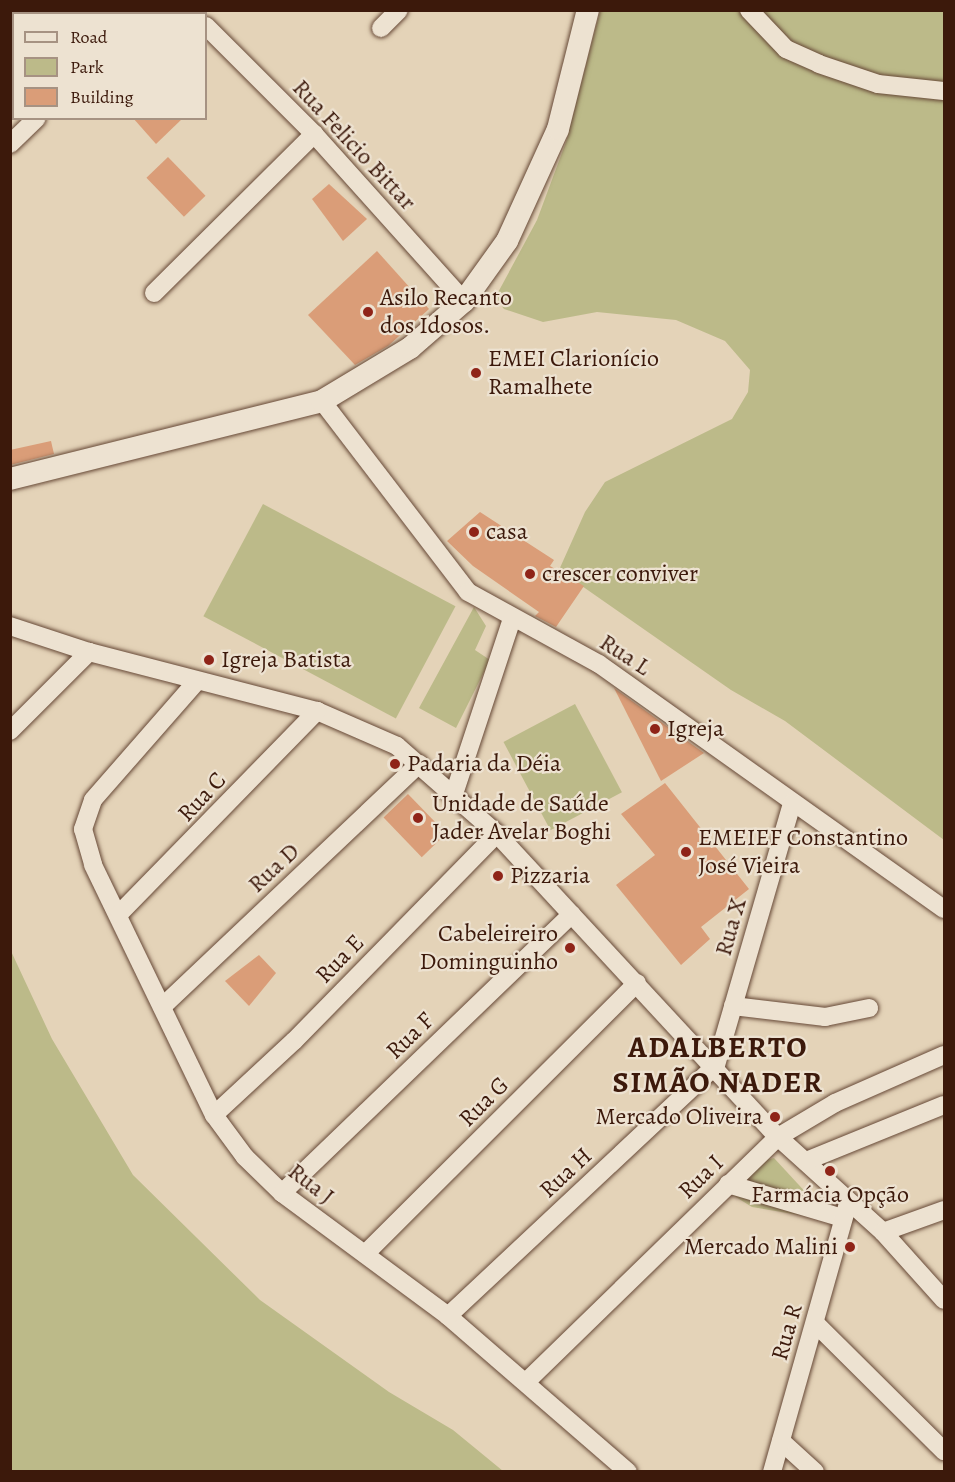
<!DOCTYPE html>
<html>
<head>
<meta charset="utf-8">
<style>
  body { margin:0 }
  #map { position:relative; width:955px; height:1482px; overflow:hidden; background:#e4d3b8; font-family:Alegreya,serif }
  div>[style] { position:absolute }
  .green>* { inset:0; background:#bcba89; transform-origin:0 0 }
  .building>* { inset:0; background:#da9d78; transform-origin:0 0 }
  .roads { filter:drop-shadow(0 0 2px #664836) drop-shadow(0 0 2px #664836) }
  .minor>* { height:18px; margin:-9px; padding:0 9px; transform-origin:9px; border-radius:9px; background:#ede2d1 }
  .tertiary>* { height:22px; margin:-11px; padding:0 11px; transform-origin:11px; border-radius:11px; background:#ede2d1 }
  .dots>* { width:16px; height:16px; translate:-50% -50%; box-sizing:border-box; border:3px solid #ede2d1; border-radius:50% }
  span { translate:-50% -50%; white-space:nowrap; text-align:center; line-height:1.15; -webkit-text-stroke:4.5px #ede2d1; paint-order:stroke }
  .street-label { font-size:24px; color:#3c190b }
  .poi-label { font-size:24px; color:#3c190b }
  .left { translate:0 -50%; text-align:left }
  .right { translate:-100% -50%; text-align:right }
  .district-label { font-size:30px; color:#3c190b; font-weight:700; letter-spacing:1.5px }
  .frame { position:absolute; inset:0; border:12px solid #3c190b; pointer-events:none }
  .legend { position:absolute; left:12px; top:12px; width:195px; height:108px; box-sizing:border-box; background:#ede2d1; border:2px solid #a69282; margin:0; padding:8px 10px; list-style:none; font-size:18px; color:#3c190b }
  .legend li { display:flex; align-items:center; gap:12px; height:30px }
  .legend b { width:30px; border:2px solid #a69282 }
</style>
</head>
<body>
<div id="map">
  <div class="green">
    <div style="clip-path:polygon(600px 11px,944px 11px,944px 840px,785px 721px,731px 690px,559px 570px,585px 512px,605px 482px,732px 419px,748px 392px,750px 370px,725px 341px,676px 320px,597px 312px,543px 322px,504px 309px,495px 298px,537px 220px,566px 142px)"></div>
    <div style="left:263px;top:504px;width:218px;height:127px;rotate:28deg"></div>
    <div style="clip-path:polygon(474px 607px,486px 626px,475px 650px,490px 660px,456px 728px,419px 708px)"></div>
    <div style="left:575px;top:704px;width:100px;height:81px;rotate:62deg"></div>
    <div style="clip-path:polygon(10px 949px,52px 1039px,133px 1175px,260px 1300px,389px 1392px,453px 1430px,503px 1471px,11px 1471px)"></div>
    <div style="clip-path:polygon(774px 1158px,822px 1210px,817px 1218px,752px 1207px,731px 1194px,763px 1161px)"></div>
  </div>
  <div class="building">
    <div style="clip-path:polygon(133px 118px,183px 118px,156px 144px)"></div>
    <div style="left:168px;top:157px;width:54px;height:30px;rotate:46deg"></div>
    <div style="clip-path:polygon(329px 184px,367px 219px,343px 241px,312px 199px)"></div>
    <div style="clip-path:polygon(377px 251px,429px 309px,388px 346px,355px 365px,308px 315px)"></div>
    <div style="clip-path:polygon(51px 441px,54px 454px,10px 465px,10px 450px)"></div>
    <div style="clip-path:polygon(480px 512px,554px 560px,550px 566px,584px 586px,556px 627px,535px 616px,539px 612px,473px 566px,447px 541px)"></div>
    <div style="clip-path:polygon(614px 688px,704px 753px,661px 781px)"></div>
    <div style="clip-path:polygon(665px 783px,749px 889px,701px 927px,710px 939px,681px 965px,616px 885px,655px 855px,621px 814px)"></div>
    <div style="left:408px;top:794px;width:55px;height:34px;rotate:46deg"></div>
    <div style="clip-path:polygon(259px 955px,276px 973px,249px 1006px,225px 981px)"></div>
  </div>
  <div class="roads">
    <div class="minor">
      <div style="left:190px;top:10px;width:5px;rotate:53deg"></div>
      <div style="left:749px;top:10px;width:54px;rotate:46.5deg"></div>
      <div style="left:786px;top:49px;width:36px;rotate:24deg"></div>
      <div style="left:819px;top:64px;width:62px;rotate:18.7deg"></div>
      <div style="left:878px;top:84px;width:66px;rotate:6.1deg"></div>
      <div style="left:148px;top:14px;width:6px;rotate:-45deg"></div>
      <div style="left:206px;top:26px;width:153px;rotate:45deg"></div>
      <div style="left:314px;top:134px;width:224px;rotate:48.1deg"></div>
      <div style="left:381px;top:28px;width:25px;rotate:-45deg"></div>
      <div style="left:10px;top:144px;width:37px;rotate:-44deg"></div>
      <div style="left:154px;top:293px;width:226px;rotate:-44.8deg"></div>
      <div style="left:322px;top:401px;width:240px;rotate:52.6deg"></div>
      <div style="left:468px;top:592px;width:149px;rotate:28.8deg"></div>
      <div style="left:599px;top:664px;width:423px;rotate:35.4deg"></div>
      <div style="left:10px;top:626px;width:83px;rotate:18.2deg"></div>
      <div style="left:89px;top:652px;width:236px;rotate:14.5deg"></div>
      <div style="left:317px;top:711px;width:87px;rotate:23.6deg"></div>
      <div style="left:397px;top:746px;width:133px;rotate:41.3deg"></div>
      <div style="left:497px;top:834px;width:413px;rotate:47.2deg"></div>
      <div style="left:778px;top:1137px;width:142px;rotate:42.1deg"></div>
      <div style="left:883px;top:1232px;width:91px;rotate:48.1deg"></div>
      <div style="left:197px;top:681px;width:158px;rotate:131.2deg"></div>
      <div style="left:93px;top:800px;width:31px;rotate:109deg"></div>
      <div style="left:83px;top:829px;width:37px;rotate:74deg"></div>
      <div style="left:93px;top:865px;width:278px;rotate:64.2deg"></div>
      <div style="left:214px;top:1115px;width:52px;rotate:53.6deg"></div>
      <div style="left:245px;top:1157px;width:52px;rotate:44.2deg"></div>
      <div style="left:282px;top:1193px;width:207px;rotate:36.5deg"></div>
      <div style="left:448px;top:1316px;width:238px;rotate:40.9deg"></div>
      <div style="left:10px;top:731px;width:112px;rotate:-45deg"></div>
      <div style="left:454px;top:794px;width:184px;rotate:-71.7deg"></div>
      <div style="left:119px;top:914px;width:284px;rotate:-45.7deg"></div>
      <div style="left:733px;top:1006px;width:93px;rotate:6.8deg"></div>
      <div style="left:825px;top:1017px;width:45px;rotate:-11.6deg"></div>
      <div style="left:162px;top:1007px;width:354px;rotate:-43.4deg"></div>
      <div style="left:214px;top:1115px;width:109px;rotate:-42.8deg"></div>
      <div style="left:294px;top:1041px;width:290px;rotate:-45.6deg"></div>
      <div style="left:806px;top:1161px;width:149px;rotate:-22.1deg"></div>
      <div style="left:728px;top:1184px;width:120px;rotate:16.5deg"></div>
      <div style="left:282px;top:1193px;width:402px;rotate:-43.9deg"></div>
      <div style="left:883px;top:1232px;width:65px;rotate:-19.8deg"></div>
      <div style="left:365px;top:1254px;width:384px;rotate:-44.9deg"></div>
      <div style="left:448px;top:1316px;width:367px;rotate:-43.1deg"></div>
      <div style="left:716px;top:1065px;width:273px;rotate:-73.8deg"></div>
      <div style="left:815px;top:1323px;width:182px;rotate:44.8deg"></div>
      <div style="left:526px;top:1382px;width:351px;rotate:-44.2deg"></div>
      <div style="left:778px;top:1137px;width:66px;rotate:-30.8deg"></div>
      <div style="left:835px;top:1103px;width:119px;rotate:-23.8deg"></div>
      <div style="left:781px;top:1441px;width:46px;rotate:42.4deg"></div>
      <div style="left:772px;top:1472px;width:279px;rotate:-74.2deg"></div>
    </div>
    <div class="tertiary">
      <div style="left:10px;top:479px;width:322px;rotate:-14deg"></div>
      <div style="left:322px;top:401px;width:103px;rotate:-31.1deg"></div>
      <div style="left:410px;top:348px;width:72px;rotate:-41deg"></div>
      <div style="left:464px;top:301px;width:74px;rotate:-54.4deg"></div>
      <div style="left:507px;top:241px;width:123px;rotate:-65.5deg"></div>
      <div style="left:558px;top:129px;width:123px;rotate:-75.9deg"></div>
    </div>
  </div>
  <div class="dots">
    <div style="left:368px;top:312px;background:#8f2418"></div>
    <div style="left:476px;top:373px;background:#8f2418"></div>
    <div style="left:474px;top:532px;background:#8f2418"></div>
    <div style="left:530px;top:574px;background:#8f2418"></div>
    <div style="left:209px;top:660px;background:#8f2418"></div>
    <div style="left:655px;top:729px;background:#8f2418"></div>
    <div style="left:395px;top:764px;background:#8f2418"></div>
    <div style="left:418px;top:818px;background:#8f2418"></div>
    <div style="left:686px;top:852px;background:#8f2418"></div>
    <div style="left:498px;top:876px;background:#8f2418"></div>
    <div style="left:570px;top:948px;background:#8f2418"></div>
    <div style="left:775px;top:1117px;background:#8f2418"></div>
    <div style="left:830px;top:1171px;background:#8f2418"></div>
    <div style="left:850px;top:1247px;background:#8f2418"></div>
  </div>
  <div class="street-label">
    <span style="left:354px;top:145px;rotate:47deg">Rua Felicio Bittar</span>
    <span style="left:625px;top:655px;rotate:33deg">Rua L</span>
    <span style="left:202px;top:797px;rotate:-47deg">Rua C</span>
    <span style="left:274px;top:868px;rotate:-43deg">Rua D</span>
    <span style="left:731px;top:927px;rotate:-74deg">Rua X</span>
    <span style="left:340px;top:959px;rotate:-46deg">Rua E</span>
    <span style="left:410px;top:1036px;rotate:-44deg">Rua F</span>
    <span style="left:484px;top:1102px;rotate:-45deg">Rua G</span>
    <span style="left:566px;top:1173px;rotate:-43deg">Rua H</span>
    <span style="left:701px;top:1177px;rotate:-44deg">Rua I</span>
    <span style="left:311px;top:1184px;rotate:38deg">Rua J</span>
    <span style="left:787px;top:1332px;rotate:-74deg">Rua R</span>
  </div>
  <div class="poi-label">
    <span class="left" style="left:380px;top:312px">Asilo Recanto<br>dos Idosos.</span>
    <span class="left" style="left:488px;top:373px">EMEI Clarionício<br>Ramalhete</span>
    <span class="left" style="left:486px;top:532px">casa</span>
    <span class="left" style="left:542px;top:574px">crescer conviver</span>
    <span class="left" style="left:221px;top:660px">Igreja Batista</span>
    <span class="left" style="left:667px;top:729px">Igreja</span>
    <span class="left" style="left:407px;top:764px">Padaria da Déia</span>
    <span class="left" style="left:432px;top:818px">Unidade de Saúde<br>Jader Avelar Boghi</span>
    <span class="left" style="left:698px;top:852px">EMEIEF Constantino<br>José Vieira</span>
    <span class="left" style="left:510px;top:876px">Pizzaria</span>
    <span class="right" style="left:558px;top:948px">Cabeleireiro<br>Dominguinho</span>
    <span class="right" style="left:763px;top:1117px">Mercado Oliveira</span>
    <span style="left:830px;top:1195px">Farmácia Opção</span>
    <span class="right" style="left:838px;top:1247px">Mercado Malini</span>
  </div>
  <div class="district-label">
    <span style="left:718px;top:1064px">ADALBERTO<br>SIMÃO NADER</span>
  </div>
  <div class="frame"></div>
  <ul class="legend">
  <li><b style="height:8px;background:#ede2d1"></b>Road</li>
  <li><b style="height:16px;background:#bcba89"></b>Park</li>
  <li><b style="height:16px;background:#da9d78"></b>Building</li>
  </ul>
</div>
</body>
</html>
